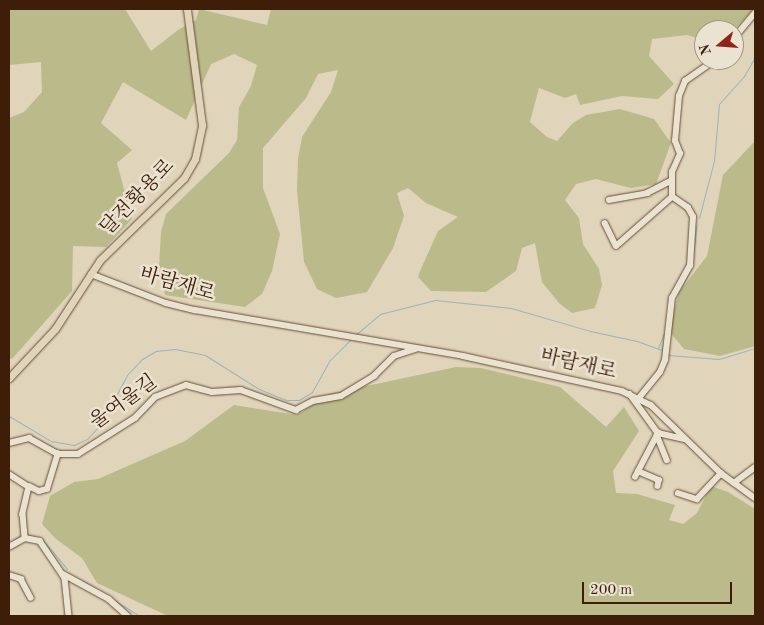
<!DOCTYPE html>
<html>
<head>
<meta charset="utf-8">
<style>
  body { margin:0 }
  #map { position:relative; width:764px; height:625px; overflow:hidden; background:#e0d4ba; font-family:"Old Standard TT","Noto Serif KR",serif }
  div>[style] { position:absolute }
  .green>* { inset:0; background:#bbba8a }
  .stream>* { height:1px; margin:-0.5px; padding:0 0.5px; transform-origin:0.5px; border-radius:0.5px; background:#99b5bb }
  .roads { filter:drop-shadow(0 0 1px #664c35) drop-shadow(0 0 1px #664c35) }
  .minor>* { height:5.5px; margin:-2.75px; padding:0 2.75px; transform-origin:2.75px; border-radius:2.75px; background:#ebe3d2 }
  .major>* { height:7px; margin:-3.5px; padding:0 3.5px; transform-origin:3.5px; border-radius:3.5px; background:#e0d4ba }
  span { translate:-50% -50%; white-space:nowrap; text-align:center; line-height:1.15; -webkit-text-stroke:5px #ebe3d2; paint-order:stroke }
  .street-label { font-size:20px; color:#3e1e09 }
  .frame { position:absolute; inset:0; border:10px solid #3e1e09; pointer-events:none }
  .north { position:absolute; left:694px; top:20px; width:50px; height:50px; box-sizing:border-box; background:#ebe3d2; border:1px solid #a69482; border-radius:50%; rotate:252deg; font-size:14px; font-weight:700; line-height:20px; text-align:center; color:#3e1e09 }
  .north::after { content:''; display:block; margin:auto; width:18px; height:22px; background:#8f2418; clip-path:polygon(50% 0,100% 100%,50% 72%,0 100%) }
  .scale { position:absolute; left:582px; top:582px; width:150px; height:22px; box-sizing:border-box; border:2px solid #3e1e09; border-top:0; padding-left:6px; font-size:15px; line-height:18px; white-space:nowrap; color:#3e1e09; -webkit-text-stroke:4px #ebe3d2; paint-order:stroke }
</style>
</head>
<body>
<div id="map">
  <div class="green">
    <div style="clip-path:polygon(9px 9px,125px 9px,151px 51px,178px 30px,196px 20px,199px 9px,267px 25px,271px 9px,754px 9px,733px 30px,704px 30px,704px 40px,687px 35px,652px 39px,649px 56px,674px 84px,658px 99px,622px 96px,580px 105px,576px 94px,565px 98px,539px 88px,530px 122px,547px 137px,557px 141px,573px 123px,586px 115px,620px 109px,654px 119px,671px 143px,656px 184px,631px 188px,596px 179px,576px 184px,565px 200px,579px 218px,583px 244px,599px 269px,602px 285px,595px 308px,572px 313px,559px 303px,542px 282px,535px 243px,522px 248px,516px 271px,486px 292px,431px 291px,418px 277px,421px 269px,438px 231px,458px 217px,426px 203px,408px 188px,397px 193px,404px 216px,393px 248px,367px 292px,336px 298px,317px 289px,304px 262px,297px 191px,298px 159px,302px 137px,331px 92px,338px 70px,318px 74px,306px 98px,263px 148px,263px 188px,280px 234px,272px 271px,262px 294px,245px 307px,165px 295px,159px 268px,161px 232px,166px 214px,229px 153px,237px 140px,239px 107px,251px 86px,257px 65px,234px 54px,211px 64px,186px 120px,123px 82px,101px 123px,132px 150px,117px 163px,132px 219px,106px 247px,73px 246px,72px 291px,12px 359px,9px 358px,9px 118px,24px 112px,42px 92px,41px 62px,9px 65px)"></div>
    <div style="clip-path:polygon(755px 141px,755px 346px,720px 356px,684px 349px,669px 331px,679px 292px,707px 256px,723px 175px)"></div>
    <div style="clip-path:polygon(456px 367px,481px 368px,560px 387px,606px 427px,624px 407px,639px 431px,613px 471px,616px 493px,637px 494px,675px 505px,669px 520px,683px 524px,697px 513px,711px 486px,728px 492px,755px 509px,755px 616px,168px 616px,97px 583px,82px 558px,56px 539px,42px 524px,50px 496px,74px 482px,98px 479px,185px 441px,234px 405px,297px 415px,329px 394px)"></div>
  </div>
  <div class="stream">
    <div style="left:699px;top:218px;width:59px;rotate:-75.3deg"></div>
    <div style="left:714px;top:161px;width:57px;rotate:-85deg"></div>
    <div style="left:719px;top:104px;width:38px;rotate:-48deg"></div>
    <div style="left:744px;top:76px;width:22px;rotate:-60deg"></div>
    <div style="left:693px;top:257px;width:31px;rotate:-84deg"></div>
    <div style="left:681px;top:287px;width:18px;rotate:-61deg"></div>
    <div style="left:354px;top:336px;width:34px;rotate:-40deg"></div>
    <div style="left:380px;top:314px;width:57px;rotate:-14.3deg"></div>
    <div style="left:435px;top:300px;width:76px;rotate:6deg"></div>
    <div style="left:511px;top:308px;width:82px;rotate:16.2deg"></div>
    <div style="left:590px;top:331px;width:48px;rotate:12deg"></div>
    <div style="left:637px;top:341px;width:27px;rotate:20deg"></div>
    <div style="left:658px;top:348px;width:16px;rotate:-68deg"></div>
    <div style="left:668px;top:355px;width:51px;rotate:4.5deg"></div>
    <div style="left:719px;top:359px;width:38px;rotate:-17deg"></div>
    <div style="left:9px;top:416px;width:49px;rotate:30.8deg"></div>
    <div style="left:51px;top:441px;width:23px;rotate:10deg"></div>
    <div style="left:74px;top:445px;width:14px;rotate:-25deg"></div>
    <div style="left:87px;top:439px;width:21px;rotate:-47deg"></div>
    <div style="left:101px;top:424px;width:55px;rotate:-62deg"></div>
    <div style="left:127px;top:375px;width:22px;rotate:-47deg"></div>
    <div style="left:142px;top:359px;width:16px;rotate:-30deg"></div>
    <div style="left:156px;top:351px;width:19px;rotate:-6deg"></div>
    <div style="left:175px;top:349px;width:31px;rotate:11deg"></div>
    <div style="left:205px;top:355px;width:64px;rotate:32.2deg"></div>
    <div style="left:259px;top:389px;width:29px;rotate:22deg"></div>
    <div style="left:286px;top:400px;width:13px"></div>
    <div style="left:299px;top:400px;width:15px;rotate:-32deg"></div>
    <div style="left:312px;top:392px;width:37px;rotate:-61deg"></div>
    <div style="left:330px;top:360px;width:30px;rotate:-45deg"></div>
    <div style="left:28px;top:535px;width:10px;rotate:17deg"></div>
    <div style="left:42px;top:539px;width:39px;rotate:50deg"></div>
    <div style="left:9px;top:543px;width:15px;rotate:-32deg"></div>
    <div style="left:83px;top:581px;width:67px;rotate:31.6deg"></div>
  </div>
  <div class="roads">
    <div class="minor">
      <div style="left:734px;top:38px;width:33px;rotate:-50deg"></div>
      <div style="left:609px;top:200px;width:39px;rotate:-10deg"></div>
      <div style="left:647px;top:193px;width:27px;rotate:-27deg"></div>
      <div style="left:605px;top:223px;width:25px;rotate:64deg"></div>
      <div style="left:616px;top:246px;width:74px;rotate:-41.2deg"></div>
      <div style="left:91px;top:274px;width:80px;rotate:21.1deg"></div>
      <div style="left:166px;top:303px;width:30px;rotate:14deg"></div>
      <div style="left:195px;top:310px;width:272px;rotate:9.7deg"></div>
      <div style="left:463px;top:356px;width:163px;rotate:12.4deg"></div>
      <div style="left:622px;top:391px;width:32px;rotate:26deg"></div>
      <div style="left:651px;top:405px;width:99px;rotate:44.2deg"></div>
      <div style="left:722px;top:474px;width:41px;rotate:36deg"></div>
      <div style="left:630px;top:394px;width:48px;rotate:54.3deg"></div>
      <div style="left:658px;top:433px;width:28px;rotate:13deg"></div>
      <div style="left:639px;top:398px;width:33px;rotate:-51deg"></div>
      <div style="left:660px;top:372px;width:13px;rotate:-67deg"></div>
      <div style="left:665px;top:360px;width:62px;rotate:-83.6deg"></div>
      <div style="left:672px;top:298px;width:37px;rotate:-61deg"></div>
      <div style="left:690px;top:266px;width:49px;rotate:-86.5deg"></div>
      <div style="left:693px;top:217px;width:10px;rotate:-119deg"></div>
      <div style="left:688px;top:208px;width:19px;rotate:-145deg"></div>
      <div style="left:672px;top:197px;width:25px;rotate:-90deg"></div>
      <div style="left:672px;top:172px;width:20px;rotate:-66deg"></div>
      <div style="left:680px;top:154px;width:14px;rotate:-111deg"></div>
      <div style="left:675px;top:141px;width:45px;rotate:-84.9deg"></div>
      <div style="left:679px;top:96px;width:16px;rotate:-68deg"></div>
      <div style="left:685px;top:81px;width:37px;rotate:-35deg"></div>
      <div style="left:657px;top:435px;width:27px;rotate:68deg"></div>
      <div style="left:9px;top:443px;width:21px;rotate:-14deg"></div>
      <div style="left:29px;top:438px;width:33px;rotate:29deg"></div>
      <div style="left:58px;top:454px;width:20px"></div>
      <div style="left:78px;top:454px;width:67px;rotate:-32.3deg"></div>
      <div style="left:135px;top:418px;width:29px;rotate:-46deg"></div>
      <div style="left:155px;top:397px;width:33px;rotate:-21deg"></div>
      <div style="left:186px;top:385px;width:27px;rotate:15deg"></div>
      <div style="left:212px;top:392px;width:29px;rotate:-4deg"></div>
      <div style="left:241px;top:390px;width:59px;rotate:20deg"></div>
      <div style="left:296px;top:410px;width:19px;rotate:-28deg"></div>
      <div style="left:313px;top:401px;width:28px;rotate:-10deg"></div>
      <div style="left:341px;top:396px;width:39px;rotate:-31deg"></div>
      <div style="left:374px;top:376px;width:28px;rotate:-45deg"></div>
      <div style="left:394px;top:356px;width:23px;rotate:-18deg"></div>
      <div style="left:638px;top:471px;width:23px;rotate:23deg"></div>
      <div style="left:659px;top:480px;width:6px;rotate:99deg"></div>
      <div style="left:9px;top:474px;width:24px;rotate:33deg"></div>
      <div style="left:29px;top:487px;width:28px;rotate:103deg"></div>
      <div style="left:23px;top:514px;width:24px;rotate:85deg"></div>
      <div style="left:635px;top:477px;width:50px;rotate:-62.4deg"></div>
      <div style="left:734px;top:483px;width:26px;rotate:-37deg"></div>
      <div style="left:29px;top:486px;width:11px;rotate:27deg"></div>
      <div style="left:39px;top:491px;width:8px;rotate:-14deg"></div>
      <div style="left:47px;top:489px;width:37px;rotate:-73deg"></div>
      <div style="left:678px;top:493px;width:20px;rotate:18deg"></div>
      <div style="left:697px;top:499px;width:35px;rotate:-47deg"></div>
      <div style="left:9px;top:547px;width:18px;rotate:-29deg"></div>
      <div style="left:25px;top:538px;width:15px;rotate:11deg"></div>
      <div style="left:40px;top:541px;width:45px;rotate:56deg"></div>
      <div style="left:65px;top:578px;width:38px;rotate:84deg"></div>
      <div style="left:63px;top:574px;width:52px;rotate:28.5deg"></div>
      <div style="left:109px;top:599px;width:25px;rotate:42deg"></div>
      <div style="left:9px;top:575px;width:13px;rotate:18deg"></div>
      <div style="left:21px;top:579px;width:21px;rotate:62deg"></div>
    </div>
    <div class="major">
      <div style="left:9px;top:378px;width:67px;rotate:-46.8deg"></div>
      <div style="left:55px;top:329px;width:82px;rotate:-56.9deg"></div>
      <div style="left:100px;top:260px;width:117px;rotate:-44.3deg"></div>
      <div style="left:184px;top:178px;width:22px;rotate:-60deg"></div>
      <div style="left:195px;top:159px;width:35px;rotate:-78deg"></div>
      <div style="left:202px;top:125px;width:117px;rotate:-97.4deg"></div>
    </div>
  </div>
  <div class="street-label">
    <span style="left:138px;top:198px;rotate:-46deg">달전황용로</span>
    <span style="left:177px;top:285px;rotate:16deg">바람재로</span>
    <span style="left:578px;top:365px;rotate:13deg">바람재로</span>
    <span style="left:124px;top:403px;rotate:-36deg">울여울길</span>
  </div>
  <div class="frame"></div>
  <div class="north">N</div>
  <div class="scale">200 m</div>
</div>
</body>
</html>
